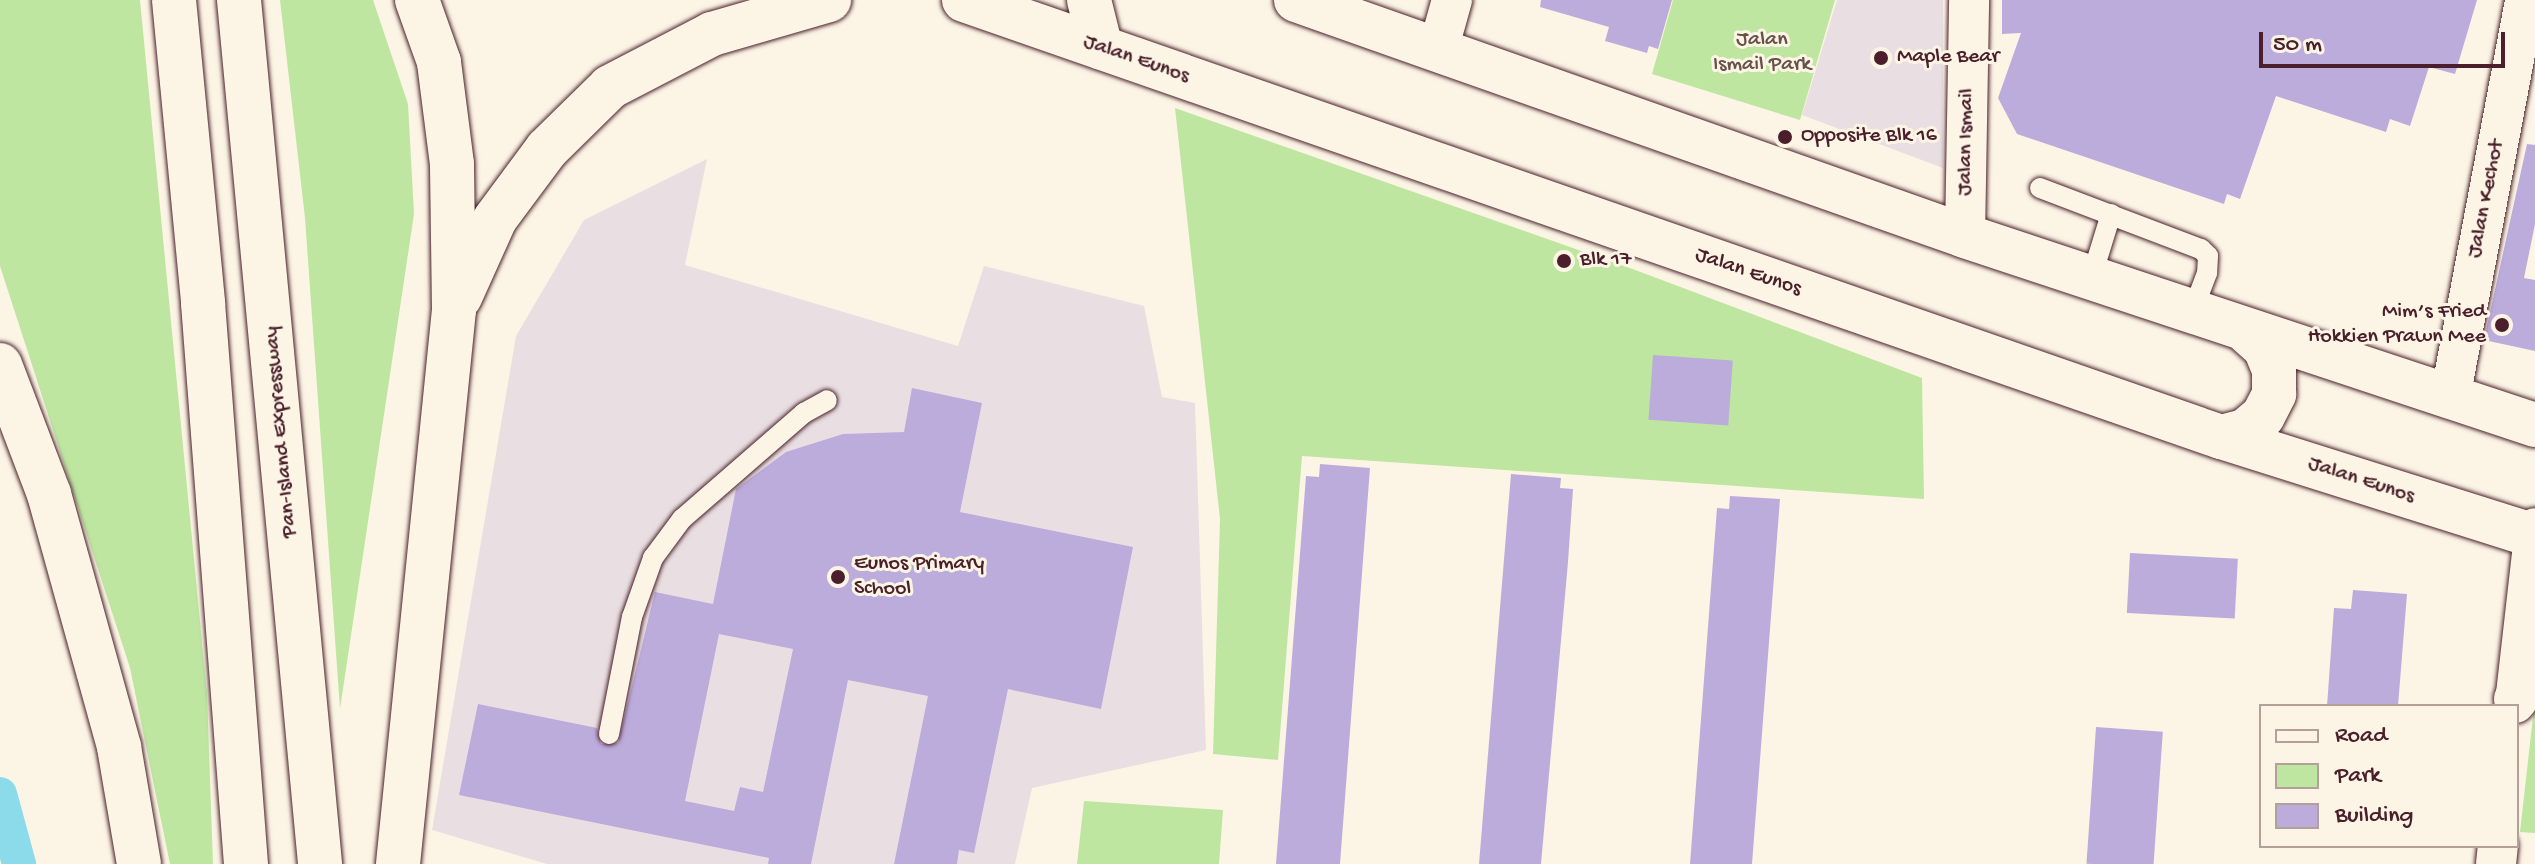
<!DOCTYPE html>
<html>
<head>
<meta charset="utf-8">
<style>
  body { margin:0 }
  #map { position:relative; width:2535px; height:864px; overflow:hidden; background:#fcf5e5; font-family:"Gochi Hand",sans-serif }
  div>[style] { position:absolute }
  .built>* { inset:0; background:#e9dfe2 }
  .green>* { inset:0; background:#bee6a1 }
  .canal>* { height:34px; margin:-17px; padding:0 17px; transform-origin:17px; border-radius:17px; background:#8cdbea }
  .building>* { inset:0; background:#bcacdc; transform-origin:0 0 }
  .roads { filter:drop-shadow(0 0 2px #4a1f2b) drop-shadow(0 0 2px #4a1f2b) }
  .lane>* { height:20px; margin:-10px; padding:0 10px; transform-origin:10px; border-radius:10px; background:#fcf5e5 }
  .street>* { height:40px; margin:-20px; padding:0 20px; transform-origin:20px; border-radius:20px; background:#fcf5e5 }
  .highway>* { height:44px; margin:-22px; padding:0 22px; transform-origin:22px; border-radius:22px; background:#fcf5e5 }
  .dots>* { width:22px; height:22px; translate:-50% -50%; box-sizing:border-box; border:4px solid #fcf5e5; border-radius:50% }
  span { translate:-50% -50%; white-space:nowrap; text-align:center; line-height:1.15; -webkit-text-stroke:6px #fcf5e5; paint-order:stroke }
  .park-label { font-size:22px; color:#675148 }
  .poi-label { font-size:22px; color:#4a1f2b }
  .left { translate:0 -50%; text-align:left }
  .right { translate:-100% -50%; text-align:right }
  .street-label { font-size:22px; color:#4a1f2b }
  .legend { position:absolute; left:2259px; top:704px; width:260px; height:144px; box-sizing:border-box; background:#fcf5e5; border:2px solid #b59f9b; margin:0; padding:10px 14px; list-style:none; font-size:24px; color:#4a1f2b }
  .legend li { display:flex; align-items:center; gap:16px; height:40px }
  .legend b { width:40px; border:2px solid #b59f9b }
  .scale { position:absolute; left:2259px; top:32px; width:246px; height:36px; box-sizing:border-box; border:4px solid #4a1f2b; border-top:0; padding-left:10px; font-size:24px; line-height:28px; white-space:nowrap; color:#4a1f2b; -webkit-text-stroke:6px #fcf5e5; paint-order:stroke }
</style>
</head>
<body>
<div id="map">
  <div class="built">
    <div style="clip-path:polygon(1837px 0,1943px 0,1943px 168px,1802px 115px)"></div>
    <div style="clip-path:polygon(707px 159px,685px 265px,958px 346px,984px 266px,1144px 306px,1162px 397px,1195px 403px,1206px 750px,1032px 788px,1015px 864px,547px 864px,432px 830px,516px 336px,584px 220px)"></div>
  </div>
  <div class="green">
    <div style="clip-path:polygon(0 0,140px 0,207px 694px,213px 864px,170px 864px,130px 668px,0 266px)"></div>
    <div style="clip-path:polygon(280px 0,373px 0,408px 104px,414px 214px,340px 709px,305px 218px)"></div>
    <div style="clip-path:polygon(1673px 0,1835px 0,1800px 120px,1652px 74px)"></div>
    <div style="clip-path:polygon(1175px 108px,1638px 271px,1922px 378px,1924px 499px,1302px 456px,1278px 760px,1213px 754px,1220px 519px)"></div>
    <div style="clip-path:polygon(2535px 699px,2535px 833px,2520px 832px)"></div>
    <div style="clip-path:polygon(1084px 801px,1223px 810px,1219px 864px,1077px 864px)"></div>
  </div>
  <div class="canal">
    <div style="left:0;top:794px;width:73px;rotate:74.8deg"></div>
  </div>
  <div class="building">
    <div style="clip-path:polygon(1541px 0,1672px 0,1658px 49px,1649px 46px,1647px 53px,1605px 41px,1609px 27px,1540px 7px)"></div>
    <div style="clip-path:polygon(2002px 0,2477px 0,2455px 74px,2429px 67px,2410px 126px,2390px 119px,2386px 132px,2276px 96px,2240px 199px,2227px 194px,2224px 204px,2017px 134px,1998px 98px,2021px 33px,2002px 34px)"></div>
    <div style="clip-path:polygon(2527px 144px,2535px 145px,2535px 224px,2524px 278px,2535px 280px,2535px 351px,2484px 340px)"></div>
    <div style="left:1653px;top:355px;width:80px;height:65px;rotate:4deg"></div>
    <div style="clip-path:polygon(evenodd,912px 388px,982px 403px,960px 512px,1133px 547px,1101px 709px,1008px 689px,974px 853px,959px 850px,957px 864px,894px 864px,928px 696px,848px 680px,811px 864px,768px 864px,769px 858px,459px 795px,478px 704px,597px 728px,601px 744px,618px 743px,655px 592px,713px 604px,736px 489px,786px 452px,843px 434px,904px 432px,912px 388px,719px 634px,793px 649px,763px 792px,740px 787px,734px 811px,685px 801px,719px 634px)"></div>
    <div style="clip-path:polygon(1320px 464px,1370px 468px,1340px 864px,1276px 864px,1306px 476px,1319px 477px)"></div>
    <div style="clip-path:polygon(1511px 474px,1561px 478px,1560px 488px,1573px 489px,1568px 562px,1541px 864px,1479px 864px)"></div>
    <div style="clip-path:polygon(1730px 496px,1780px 499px,1752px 864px,1690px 864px,1717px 508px,1729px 509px)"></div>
    <div style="left:2130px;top:553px;width:108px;height:60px;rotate:3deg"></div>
    <div style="clip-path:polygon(2353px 590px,2407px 594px,2398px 706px,2327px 706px,2334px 608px,2351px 609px)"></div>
    <div style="left:2096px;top:727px;width:67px;height:137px;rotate:4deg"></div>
  </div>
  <div class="roads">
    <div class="lane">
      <div style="left:2040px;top:188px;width:172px;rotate:20.8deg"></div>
      <div style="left:2201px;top:249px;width:10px;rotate:45deg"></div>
      <div style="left:2208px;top:256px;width:17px;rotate:93deg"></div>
      <div style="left:2207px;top:273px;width:43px;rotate:110.6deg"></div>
      <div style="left:2091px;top:279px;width:68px;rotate:-72.9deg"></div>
      <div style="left:609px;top:734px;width:119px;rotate:-78.9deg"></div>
      <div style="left:632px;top:617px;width:63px;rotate:-70.4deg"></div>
      <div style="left:653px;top:558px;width:49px;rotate:-53.4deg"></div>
      <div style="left:682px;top:519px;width:162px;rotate:-41deg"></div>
      <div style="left:804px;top:413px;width:26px;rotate:-29deg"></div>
    </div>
    <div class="street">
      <div style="left:1438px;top:50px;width:52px;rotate:-74.4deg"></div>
      <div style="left:1965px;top:236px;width:236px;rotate:-89deg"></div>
      <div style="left:2450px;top:398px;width:405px;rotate:-79.3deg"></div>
      <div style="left:2515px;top:703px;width:176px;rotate:-83.5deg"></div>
      <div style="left:2496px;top:864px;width:18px;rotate:-84deg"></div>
    </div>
    <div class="highway">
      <div style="left:174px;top:0;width:304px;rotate:84.5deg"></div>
      <div style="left:203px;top:303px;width:563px;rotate:85.62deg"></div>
      <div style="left:239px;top:0;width:868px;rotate:84.64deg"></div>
      <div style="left:964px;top:0;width:1331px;rotate:19.17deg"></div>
      <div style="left:2221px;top:437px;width:329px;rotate:17.5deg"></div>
      <div style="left:1089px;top:0;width:49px;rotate:76deg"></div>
      <div style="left:1296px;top:0;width:709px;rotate:19.43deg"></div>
      <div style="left:1965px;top:236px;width:601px;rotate:18.34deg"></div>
      <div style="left:460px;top:297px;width:85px;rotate:-65.8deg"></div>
      <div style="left:495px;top:219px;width:87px;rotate:-53.4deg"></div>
      <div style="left:547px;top:149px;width:88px;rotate:-44.5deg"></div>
      <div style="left:610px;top:87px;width:115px;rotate:-27.5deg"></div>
      <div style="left:712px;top:34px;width:122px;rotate:-16.2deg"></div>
      <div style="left:0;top:365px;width:138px;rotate:69.2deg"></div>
      <div style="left:49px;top:494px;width:263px;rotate:74.5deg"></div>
      <div style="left:119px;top:747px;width:119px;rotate:80.3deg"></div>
      <div style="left:2221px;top:437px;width:25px;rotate:-14deg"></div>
      <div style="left:2245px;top:431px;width:23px;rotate:-40deg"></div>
      <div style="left:2263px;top:416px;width:25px;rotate:-63deg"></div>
      <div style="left:2274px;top:394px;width:24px;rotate:-90deg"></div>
      <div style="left:2274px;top:370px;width:24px;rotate:-112deg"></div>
      <div style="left:2265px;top:348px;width:24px;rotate:-138deg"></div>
      <div style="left:2516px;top:699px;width:40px;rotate:-62deg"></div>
      <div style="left:398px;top:864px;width:557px;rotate:-84.23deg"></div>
      <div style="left:454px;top:310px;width:146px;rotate:-90.8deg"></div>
      <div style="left:452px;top:164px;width:103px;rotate:-97.3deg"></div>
      <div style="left:439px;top:62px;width:66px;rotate:-109.5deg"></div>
    </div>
  </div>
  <div class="dots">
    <div style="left:1881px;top:58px;background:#4a1f2b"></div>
    <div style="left:1785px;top:137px;background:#4a1f2b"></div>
    <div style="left:1564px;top:261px;background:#4a1f2b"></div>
    <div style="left:2502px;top:325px;background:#4a1f2b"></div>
    <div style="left:838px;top:577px;background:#4a1f2b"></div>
  </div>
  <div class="park-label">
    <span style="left:1762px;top:53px">Jalan<br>Ismail Park</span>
  </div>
  <div class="poi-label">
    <span class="left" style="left:1897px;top:58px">Maple Bear</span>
    <span class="left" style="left:1801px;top:137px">Opposite Blk 16</span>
    <span class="left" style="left:1580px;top:261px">Blk 17</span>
    <span class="right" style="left:2486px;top:325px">Mim’s Fried<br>Hokkien Prawn Mee</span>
    <span class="left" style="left:854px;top:577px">Eunos Primary<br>School</span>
  </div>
  <div class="street-label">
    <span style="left:1136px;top:60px;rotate:19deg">Jalan Eunos</span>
    <span style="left:1967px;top:142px;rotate:-89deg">Jalan Ismail</span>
    <span style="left:2487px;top:199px;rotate:-79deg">Jalan Kechot</span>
    <span style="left:1748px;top:273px;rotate:19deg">Jalan Eunos</span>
    <span style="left:282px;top:432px;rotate:-95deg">Pan-Island Expressway</span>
    <span style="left:2361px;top:481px;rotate:18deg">Jalan Eunos</span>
  </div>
  <ul class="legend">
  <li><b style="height:10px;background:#fcf5e5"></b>Road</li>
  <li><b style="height:22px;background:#bee6a1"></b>Park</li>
  <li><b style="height:22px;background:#bcacdc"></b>Building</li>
  </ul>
  <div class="scale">50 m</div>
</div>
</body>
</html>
